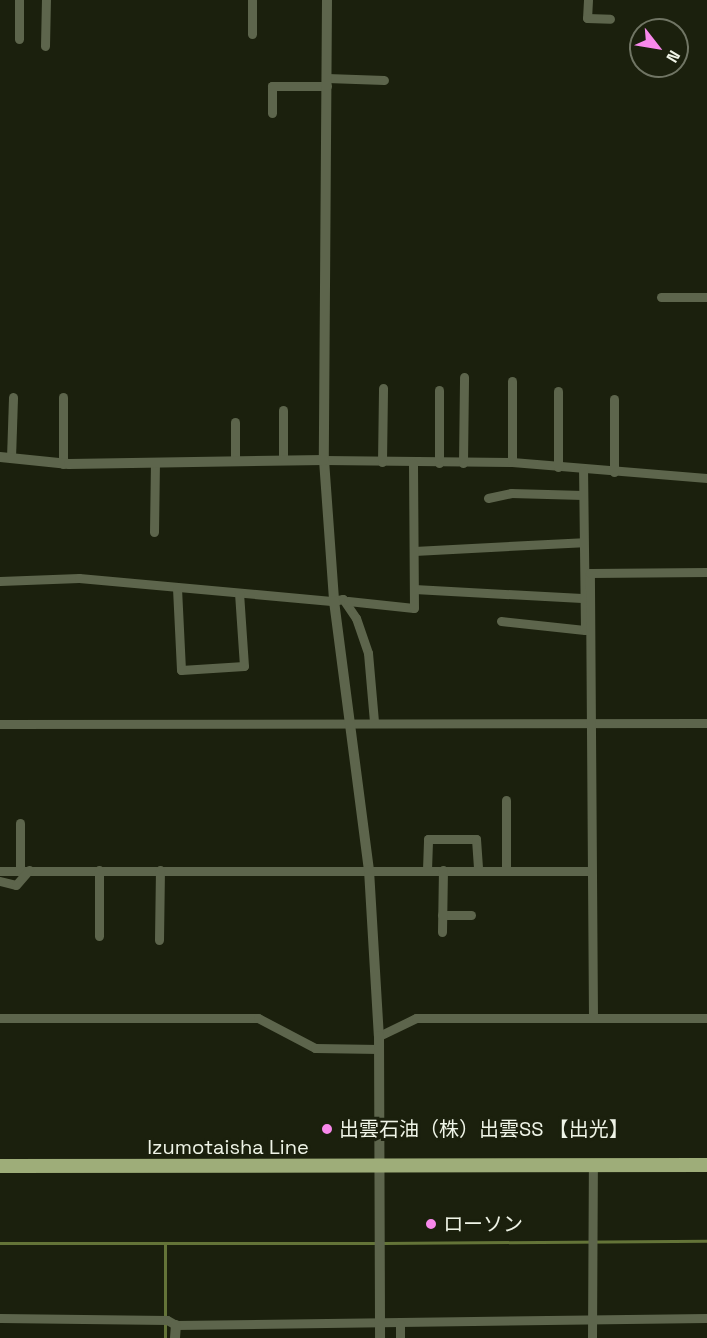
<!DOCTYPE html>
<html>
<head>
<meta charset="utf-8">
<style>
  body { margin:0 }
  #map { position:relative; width:707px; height:1338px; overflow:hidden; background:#1b200d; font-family:"Space Grotesk","Noto Sans JP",sans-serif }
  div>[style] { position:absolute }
  .stream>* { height:3px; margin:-1.5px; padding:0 1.5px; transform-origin:1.5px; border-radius:1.5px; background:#647438 }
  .minor>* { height:9px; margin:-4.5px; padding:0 4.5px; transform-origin:4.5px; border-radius:4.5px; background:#5d654c }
  .tertiary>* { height:10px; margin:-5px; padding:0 5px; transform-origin:5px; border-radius:5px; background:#5d654c }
  .primary>* { height:14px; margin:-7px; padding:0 7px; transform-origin:7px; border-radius:7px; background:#9ead79 }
  .dots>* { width:16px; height:16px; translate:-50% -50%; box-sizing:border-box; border:3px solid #1b200d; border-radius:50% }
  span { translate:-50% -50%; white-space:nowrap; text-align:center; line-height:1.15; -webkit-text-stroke:6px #1b200d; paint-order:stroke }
  .poi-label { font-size:20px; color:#eff4e7 }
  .left { translate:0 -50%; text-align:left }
  .street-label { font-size:20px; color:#eff4e7 }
  .north { position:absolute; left:629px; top:18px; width:60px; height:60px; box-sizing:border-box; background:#1b200d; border:2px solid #707564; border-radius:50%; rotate:121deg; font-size:16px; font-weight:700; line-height:24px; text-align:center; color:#eff4e7 }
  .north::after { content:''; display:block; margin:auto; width:21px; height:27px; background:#f888eb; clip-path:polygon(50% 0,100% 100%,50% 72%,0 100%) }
</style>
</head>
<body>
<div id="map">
  <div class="stream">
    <div style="left:0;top:1243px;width:376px"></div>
    <div style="left:383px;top:1243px;width:324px;rotate:-0.4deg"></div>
    <div style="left:165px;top:1244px;width:94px;rotate:90deg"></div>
  </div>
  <div class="minor">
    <div style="left:588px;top:0;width:18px;rotate:93deg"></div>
    <div style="left:587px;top:18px;width:23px;rotate:2deg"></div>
    <div style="left:252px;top:34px;width:34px;rotate:-90deg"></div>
    <div style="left:19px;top:39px;width:39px;rotate:-90deg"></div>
    <div style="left:45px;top:46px;width:46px;rotate:-88.8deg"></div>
    <div style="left:327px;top:78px;width:57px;rotate:2deg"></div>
    <div style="left:272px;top:113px;width:27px;rotate:-90deg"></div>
    <div style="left:272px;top:86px;width:55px"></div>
    <div style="left:661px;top:297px;width:46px"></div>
    <div style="left:63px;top:397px;width:67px;rotate:90deg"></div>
    <div style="left:11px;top:458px;width:61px;rotate:-88.1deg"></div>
    <div style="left:283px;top:460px;width:50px;rotate:-90deg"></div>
    <div style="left:324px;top:460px;width:188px;rotate:0.6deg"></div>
    <div style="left:512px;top:462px;width:196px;rotate:4.7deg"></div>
    <div style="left:235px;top:461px;width:39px;rotate:-90deg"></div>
    <div style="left:382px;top:462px;width:74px;rotate:-89.2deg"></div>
    <div style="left:512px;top:462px;width:81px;rotate:-90deg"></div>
    <div style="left:439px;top:463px;width:73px;rotate:-90deg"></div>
    <div style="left:463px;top:463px;width:86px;rotate:-89.3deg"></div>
    <div style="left:558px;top:467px;width:76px;rotate:-90deg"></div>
    <div style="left:614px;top:472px;width:73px;rotate:-90deg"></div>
    <div style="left:488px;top:498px;width:24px;rotate:-12deg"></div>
    <div style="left:511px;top:493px;width:72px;rotate:1.6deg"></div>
    <div style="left:154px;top:532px;width:69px;rotate:-89.2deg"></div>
    <div style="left:414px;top:551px;width:169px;rotate:-3deg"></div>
    <div style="left:0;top:581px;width:79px;rotate:-2.2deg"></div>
    <div style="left:79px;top:578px;width:256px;rotate:5.2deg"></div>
    <div style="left:334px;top:601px;width:9px;rotate:-13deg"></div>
    <div style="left:343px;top:599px;width:23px;rotate:56deg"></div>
    <div style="left:356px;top:618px;width:37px;rotate:71deg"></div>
    <div style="left:368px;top:653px;width:68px;rotate:85deg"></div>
    <div style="left:177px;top:588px;width:82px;rotate:87.2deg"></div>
    <div style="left:181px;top:670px;width:63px;rotate:-3.6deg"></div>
    <div style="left:244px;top:666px;width:73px;rotate:-93.9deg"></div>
    <div style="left:414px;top:589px;width:168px;rotate:3.1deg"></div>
    <div style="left:348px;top:601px;width:66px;rotate:6.1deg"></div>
    <div style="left:414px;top:608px;width:145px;rotate:-90.4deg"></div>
    <div style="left:501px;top:621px;width:84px;rotate:6.1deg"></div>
    <div style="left:585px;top:630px;width:160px;rotate:-90.7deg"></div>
    <div style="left:0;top:724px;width:707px;rotate:-0.08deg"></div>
    <div style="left:506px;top:800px;width:70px;rotate:90deg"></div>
    <div style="left:20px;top:823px;width:47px;rotate:90deg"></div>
    <div style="left:427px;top:870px;width:31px;rotate:-88deg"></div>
    <div style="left:428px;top:839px;width:48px"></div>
    <div style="left:476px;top:839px;width:31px;rotate:86deg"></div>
    <div style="left:0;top:871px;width:591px"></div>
    <div style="left:0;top:881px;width:16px;rotate:14deg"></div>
    <div style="left:16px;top:885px;width:20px;rotate:-49deg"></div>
    <div style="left:442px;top:915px;width:29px"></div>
    <div style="left:442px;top:932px;width:62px;rotate:-89.1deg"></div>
    <div style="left:99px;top:936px;width:66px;rotate:-90deg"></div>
    <div style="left:159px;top:940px;width:70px;rotate:-89.2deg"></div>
    <div style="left:0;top:1018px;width:258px"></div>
    <div style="left:258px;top:1018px;width:64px;rotate:27.8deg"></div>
    <div style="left:315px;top:1048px;width:64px;rotate:0.9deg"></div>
    <div style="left:593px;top:1018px;width:445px;rotate:-90.4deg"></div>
    <div style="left:590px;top:573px;width:117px;rotate:-0.5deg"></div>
    <div style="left:379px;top:1036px;width:41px;rotate:-25.9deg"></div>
    <div style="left:416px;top:1018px;width:291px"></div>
    <div style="left:0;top:1318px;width:167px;rotate:0.7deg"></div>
    <div style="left:167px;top:1320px;width:10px;rotate:29deg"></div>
    <div style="left:176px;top:1325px;width:531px;rotate:-0.76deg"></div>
    <div style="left:400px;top:1324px;width:14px;rotate:90deg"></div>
    <div style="left:592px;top:1338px;width:172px;rotate:-89.7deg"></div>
  </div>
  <div class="tertiary">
    <div style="left:327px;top:0;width:460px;rotate:90.4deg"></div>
    <div style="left:324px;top:460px;width:141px;rotate:85.9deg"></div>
    <div style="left:334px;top:601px;width:271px;rotate:82.6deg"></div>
    <div style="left:369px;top:870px;width:166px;rotate:86.6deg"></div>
    <div style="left:379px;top:1036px;width:302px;rotate:89.8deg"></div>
    <div style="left:0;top:457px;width:69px;rotate:5.8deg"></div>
    <div style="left:69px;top:464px;width:255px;rotate:-0.9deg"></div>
    <div style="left:175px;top:1338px;width:13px;rotate:-86deg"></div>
  </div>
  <div class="primary">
    <div style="left:0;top:1166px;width:707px;rotate:-0.08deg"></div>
  </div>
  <div class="dots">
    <div style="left:327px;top:1129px;background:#f888eb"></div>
    <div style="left:431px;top:1224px;background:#f888eb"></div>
  </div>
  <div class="poi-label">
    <span class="left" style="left:339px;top:1129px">出雲石油（株）出雲SS 【出光】</span>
    <span class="left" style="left:443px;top:1224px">ローソン</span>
  </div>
  <div class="street-label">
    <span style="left:228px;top:1147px">Izumotaisha Line</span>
  </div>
  <div class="north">N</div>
</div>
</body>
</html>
